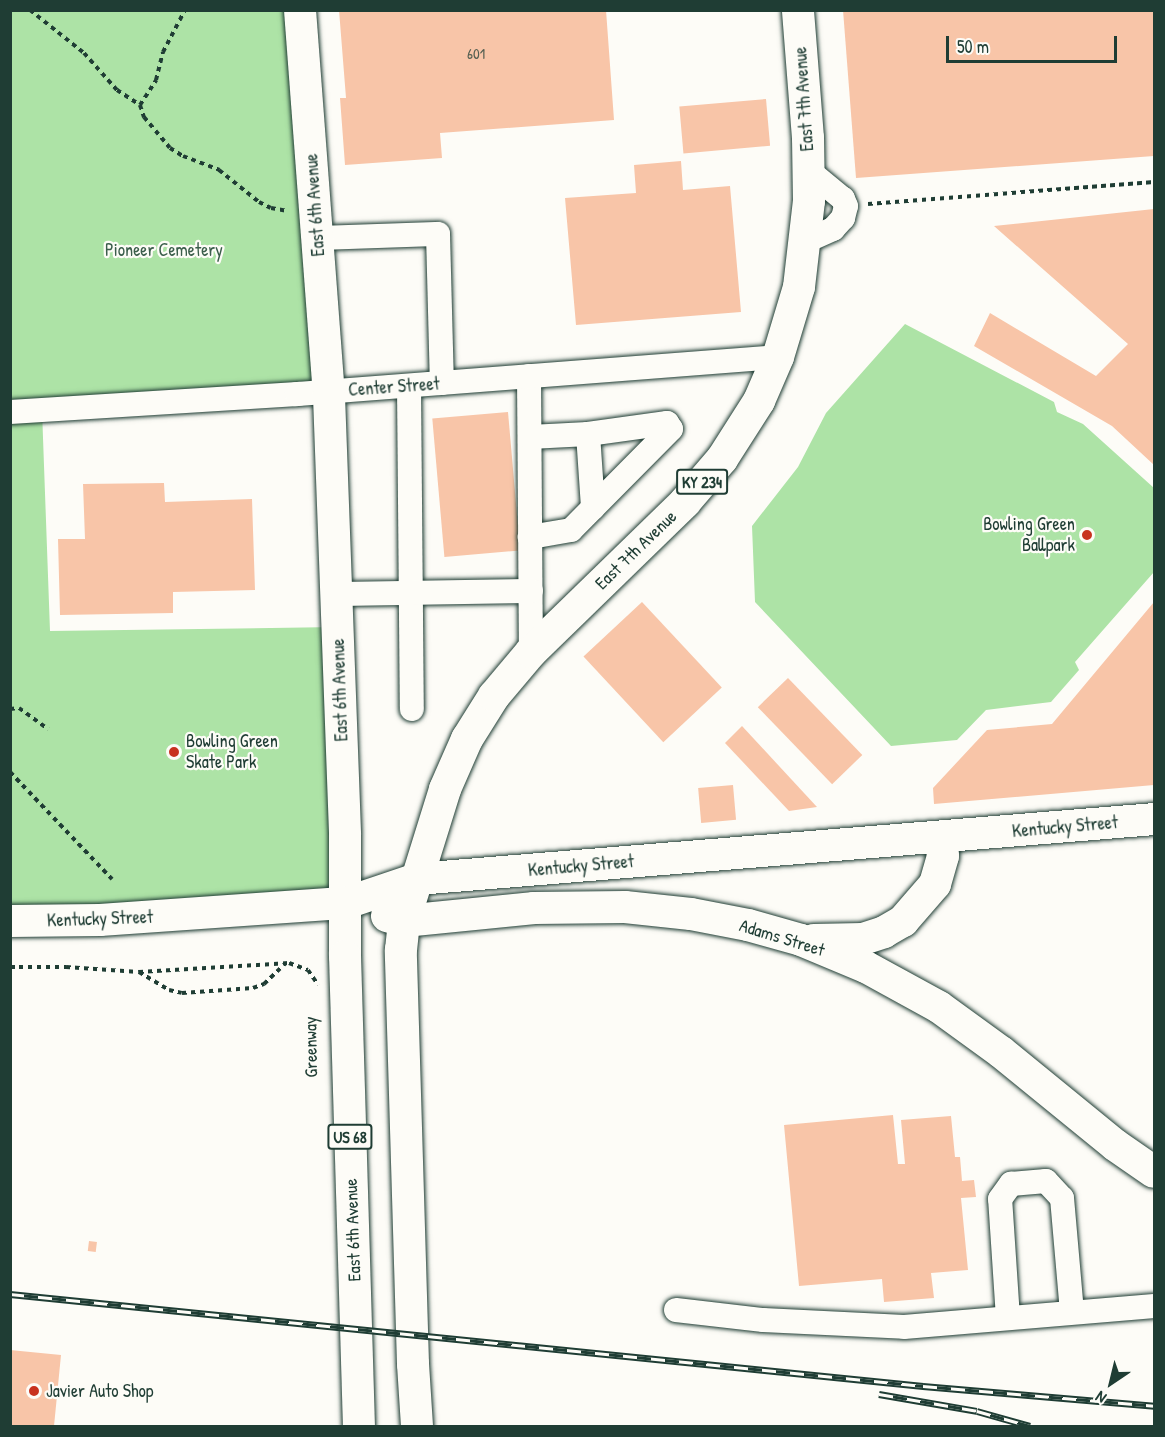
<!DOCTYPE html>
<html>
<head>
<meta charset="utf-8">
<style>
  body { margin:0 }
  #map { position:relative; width:1165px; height:1437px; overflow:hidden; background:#fdfcf7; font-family:"Patrick Hand",sans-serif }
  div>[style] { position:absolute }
  .green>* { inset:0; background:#ade3a6 }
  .building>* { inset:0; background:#f8c5a8; transform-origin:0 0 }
  .path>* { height:4px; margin-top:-2px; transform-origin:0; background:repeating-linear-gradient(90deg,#1f3d34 0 4.5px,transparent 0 9px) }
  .roads { filter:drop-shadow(0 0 2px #1f3d34) drop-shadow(0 0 2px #1f3d34) }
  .minor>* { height:24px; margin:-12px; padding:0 12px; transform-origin:12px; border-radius:12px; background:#fdfcf7 }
  .major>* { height:32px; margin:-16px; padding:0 16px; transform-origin:16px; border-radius:16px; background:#fdfcf7 }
  .rail>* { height:7px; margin-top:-3.5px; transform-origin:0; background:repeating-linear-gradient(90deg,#fdfcf7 0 14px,#1f3d34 0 28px); box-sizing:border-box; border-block:2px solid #1f3d34 }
  .dots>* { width:16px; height:16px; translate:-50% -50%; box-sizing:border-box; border:3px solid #fdfcf7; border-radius:50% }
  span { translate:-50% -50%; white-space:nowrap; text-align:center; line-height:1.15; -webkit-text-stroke:4.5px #fdfcf7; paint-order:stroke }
  .number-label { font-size:15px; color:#555f51 }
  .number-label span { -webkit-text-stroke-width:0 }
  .shield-label span { padding:2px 4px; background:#fdfcf7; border:2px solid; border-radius:4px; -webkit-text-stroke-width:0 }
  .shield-label { font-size:16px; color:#1f3d34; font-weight:700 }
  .street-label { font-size:18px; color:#1f3d34 }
  .park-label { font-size:18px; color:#3b5e4b }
  .poi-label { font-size:18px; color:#1f3d34 }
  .right { translate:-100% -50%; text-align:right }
  .left { translate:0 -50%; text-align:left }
  .frame { position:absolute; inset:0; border:12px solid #1f3d34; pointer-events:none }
  .north { position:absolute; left:1081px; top:1353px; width:60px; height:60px; -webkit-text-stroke:4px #fdfcf7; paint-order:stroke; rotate:215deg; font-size:16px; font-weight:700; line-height:24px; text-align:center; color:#1f3d34 }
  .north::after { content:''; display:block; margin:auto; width:21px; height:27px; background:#1f3d34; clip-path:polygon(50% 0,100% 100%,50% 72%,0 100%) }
  .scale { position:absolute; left:946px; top:36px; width:171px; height:27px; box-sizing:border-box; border:3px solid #1f3d34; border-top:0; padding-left:8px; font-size:18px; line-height:21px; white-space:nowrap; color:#1f3d34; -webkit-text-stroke:4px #fdfcf7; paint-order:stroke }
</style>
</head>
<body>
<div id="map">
  <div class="green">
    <div style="clip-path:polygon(10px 11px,300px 11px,329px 396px,42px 410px,50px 631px,337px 627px,346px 903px,11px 920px)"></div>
    <div style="clip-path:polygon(905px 324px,1054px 402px,1057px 412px,1083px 424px,1154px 488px,1154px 572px,1075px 662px,1079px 670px,1051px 702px,986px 710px,957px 740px,891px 746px,755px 602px,752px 526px,798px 467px,826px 413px)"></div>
  </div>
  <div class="building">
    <div style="clip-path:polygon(339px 10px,606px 10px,614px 120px,440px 133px,442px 158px,345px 165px,340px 98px,346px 98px)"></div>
    <div style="clip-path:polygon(843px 10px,1154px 10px,1154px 156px,856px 178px)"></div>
    <div style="left:766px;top:99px;width:47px;height:87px;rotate:85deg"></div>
    <div style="clip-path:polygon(681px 161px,683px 190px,730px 186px,741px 312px,576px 325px,565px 198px,636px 193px,634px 165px)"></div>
    <div style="clip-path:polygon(1154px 209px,1154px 465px,1112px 426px,974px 346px,990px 313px,1096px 376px,1128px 344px,994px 226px)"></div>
    <div style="left:508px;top:412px;width:139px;height:76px;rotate:85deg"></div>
    <div style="clip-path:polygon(164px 483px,165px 502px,252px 499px,255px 590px,173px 592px,173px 613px,60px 615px,58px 539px,85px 539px,83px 484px)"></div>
    <div style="left:642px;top:602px;width:117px;height:80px;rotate:47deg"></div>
    <div style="clip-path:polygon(1154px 602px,1154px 785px,934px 804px,933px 788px,987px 730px,1052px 724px)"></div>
    <div style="left:788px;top:678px;width:107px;height:42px;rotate:46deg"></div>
    <div style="clip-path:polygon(742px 726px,817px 807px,789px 811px,725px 743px)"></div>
    <div style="left:733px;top:785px;width:35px;height:35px;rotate:85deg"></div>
    <div style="clip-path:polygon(893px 1115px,898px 1164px,905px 1164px,901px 1120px,951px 1116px,955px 1157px,960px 1157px,962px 1181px,974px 1180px,976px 1197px,961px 1198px,968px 1270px,931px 1273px,934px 1298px,884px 1302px,882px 1279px,799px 1286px,784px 1125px)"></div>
    <div style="left:89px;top:1241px;width:8px;height:10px;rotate:7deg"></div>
    <div style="clip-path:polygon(10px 1350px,61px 1355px,54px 1426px,10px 1426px)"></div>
  </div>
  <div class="path">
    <div style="left:30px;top:10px;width:69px;rotate:38.5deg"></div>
    <div style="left:84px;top:53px;width:50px;rotate:48.3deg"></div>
    <div style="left:117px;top:90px;width:27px;rotate:33deg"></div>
    <div style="left:140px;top:105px;width:13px;rotate:72deg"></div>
    <div style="left:144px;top:117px;width:40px;rotate:50deg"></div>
    <div style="left:170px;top:148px;width:15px;rotate:32deg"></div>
    <div style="left:183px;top:156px;width:39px;rotate:21deg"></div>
    <div style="left:219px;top:170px;width:51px;rotate:38.7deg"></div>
    <div style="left:259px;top:202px;width:13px;rotate:27deg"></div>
    <div style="left:271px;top:208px;width:17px;rotate:10deg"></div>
    <div style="left:140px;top:105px;width:30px;rotate:-57deg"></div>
    <div style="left:156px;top:80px;width:29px;rotate:-76deg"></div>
    <div style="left:163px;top:52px;width:47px;rotate:-62.4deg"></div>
    <div style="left:868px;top:204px;width:287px;rotate:-4.4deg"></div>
    <div style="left:10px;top:709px;width:9px;rotate:-6deg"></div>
    <div style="left:19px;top:708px;width:36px;rotate:36deg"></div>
    <div style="left:10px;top:772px;width:148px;rotate:46.4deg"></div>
    <div style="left:10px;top:967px;width:56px"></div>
    <div style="left:66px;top:967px;width:73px;rotate:3.9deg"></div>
    <div style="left:139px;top:972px;width:150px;rotate:-3.4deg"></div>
    <div style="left:289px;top:963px;width:20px;rotate:20deg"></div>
    <div style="left:308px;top:970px;width:18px;rotate:56deg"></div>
    <div style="left:139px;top:972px;width:35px;rotate:31deg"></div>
    <div style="left:169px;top:990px;width:13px;rotate:13deg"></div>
    <div style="left:182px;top:993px;width:71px;rotate:-4deg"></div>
    <div style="left:253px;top:988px;width:12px;rotate:-20deg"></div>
    <div style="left:264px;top:984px;width:29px;rotate:-44deg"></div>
  </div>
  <div class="roads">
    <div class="minor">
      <div style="left:317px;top:238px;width:121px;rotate:-1.9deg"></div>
      <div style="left:438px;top:234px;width:149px;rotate:88.5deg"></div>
      <div style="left:806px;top:241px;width:30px;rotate:-24deg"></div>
      <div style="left:833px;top:229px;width:15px;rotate:-48deg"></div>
      <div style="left:843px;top:218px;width:12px;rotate:-76deg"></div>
      <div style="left:846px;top:206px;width:8px;rotate:-113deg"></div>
      <div style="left:843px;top:199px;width:44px;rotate:-140.5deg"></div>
      <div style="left:529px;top:376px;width:276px;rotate:89.6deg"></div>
      <div style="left:409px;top:386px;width:323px;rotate:89.5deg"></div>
      <div style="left:10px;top:412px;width:288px;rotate:-3.6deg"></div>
      <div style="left:297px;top:394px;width:482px;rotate:-4.4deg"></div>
      <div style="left:588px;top:434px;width:74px;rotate:86.1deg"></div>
      <div style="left:530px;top:437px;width:58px;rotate:-3deg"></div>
      <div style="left:588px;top:434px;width:80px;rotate:-7.9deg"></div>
      <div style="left:667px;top:423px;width:7px;rotate:56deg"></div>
      <div style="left:671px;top:429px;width:142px;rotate:134.7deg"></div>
      <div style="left:571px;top:530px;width:42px;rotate:170.3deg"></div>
      <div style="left:336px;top:594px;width:195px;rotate:-0.9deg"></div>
      <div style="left:676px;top:1310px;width:88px;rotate:6.6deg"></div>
      <div style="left:763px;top:1320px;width:141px;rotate:2.8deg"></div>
      <div style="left:904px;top:1327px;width:251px;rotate:-4.8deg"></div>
      <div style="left:1008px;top:1318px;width:119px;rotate:-93.8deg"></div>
      <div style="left:1000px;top:1199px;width:19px;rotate:-54deg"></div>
      <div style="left:1011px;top:1184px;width:35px;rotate:-5deg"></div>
      <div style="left:1046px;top:1181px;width:23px;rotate:47deg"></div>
      <div style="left:1062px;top:1198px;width:114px;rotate:85deg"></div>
    </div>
    <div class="major">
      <div style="left:300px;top:10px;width:387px;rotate:85.7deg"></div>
      <div style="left:329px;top:396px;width:439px;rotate:87.9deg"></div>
      <div style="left:345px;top:835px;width:121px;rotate:90deg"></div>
      <div style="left:345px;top:956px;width:470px;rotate:88.3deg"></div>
      <div style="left:387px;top:916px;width:18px;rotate:16deg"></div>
      <div style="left:404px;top:921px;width:131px;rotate:-5.7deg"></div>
      <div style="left:534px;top:908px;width:91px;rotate:-0.6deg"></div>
      <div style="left:625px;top:907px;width:66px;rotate:6.1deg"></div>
      <div style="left:691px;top:914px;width:58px;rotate:10.9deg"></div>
      <div style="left:748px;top:925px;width:55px;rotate:15.8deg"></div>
      <div style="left:801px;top:940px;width:70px;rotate:22.6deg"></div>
      <div style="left:866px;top:967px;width:83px;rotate:28.7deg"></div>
      <div style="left:939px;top:1007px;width:77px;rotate:36deg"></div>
      <div style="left:1001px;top:1052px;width:147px;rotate:39.2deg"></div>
      <div style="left:1115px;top:1145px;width:47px;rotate:34.7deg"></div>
      <div style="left:10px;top:921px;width:90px;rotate:-0.6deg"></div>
      <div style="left:100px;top:920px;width:247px;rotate:-4deg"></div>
      <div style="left:346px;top:903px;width:75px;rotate:-18.7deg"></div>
      <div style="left:417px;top:879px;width:739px;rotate:-4.65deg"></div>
      <div style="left:814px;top:940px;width:49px;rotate:-1.2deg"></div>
      <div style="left:863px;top:939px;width:22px;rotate:-18deg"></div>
      <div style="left:884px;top:932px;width:22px;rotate:-30deg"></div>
      <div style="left:903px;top:921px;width:49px;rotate:-49.1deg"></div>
      <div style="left:935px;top:884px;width:29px;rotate:-74deg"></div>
      <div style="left:943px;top:856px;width:19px;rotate:-96deg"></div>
      <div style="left:417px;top:1426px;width:62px;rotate:-93.7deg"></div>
      <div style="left:413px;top:1364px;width:414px;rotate:-91.7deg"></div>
      <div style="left:401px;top:950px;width:29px;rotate:-84deg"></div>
      <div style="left:404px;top:921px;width:138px;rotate:-72.7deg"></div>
      <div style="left:445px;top:789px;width:55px;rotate:-66.3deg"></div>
      <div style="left:467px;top:739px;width:51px;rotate:-57.9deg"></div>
      <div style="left:494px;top:696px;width:57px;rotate:-49.9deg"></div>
      <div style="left:531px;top:652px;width:215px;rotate:-44.2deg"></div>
      <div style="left:685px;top:502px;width:57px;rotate:-49.3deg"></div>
      <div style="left:722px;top:459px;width:69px;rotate:-57.5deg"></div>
      <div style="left:759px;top:401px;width:48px;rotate:-66.6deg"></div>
      <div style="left:778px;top:357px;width:73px;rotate:-73.3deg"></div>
      <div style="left:799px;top:287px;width:87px;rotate:-83.4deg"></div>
      <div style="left:809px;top:201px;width:63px;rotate:-90.9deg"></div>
      <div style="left:808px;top:138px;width:128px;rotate:-94.5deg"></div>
    </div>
  </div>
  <div class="rail">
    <div style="left:10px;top:1294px;width:918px;rotate:5.75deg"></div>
    <div style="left:923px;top:1386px;width:232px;rotate:4.9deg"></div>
    <div style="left:879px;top:1394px;width:99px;rotate:9.8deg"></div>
    <div style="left:977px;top:1411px;width:55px;rotate:15.8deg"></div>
  </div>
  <div class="dots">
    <div style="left:1087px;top:535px;background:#c8321e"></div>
    <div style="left:174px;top:752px;background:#c8321e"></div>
    <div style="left:34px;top:1391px;background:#c8321e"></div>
  </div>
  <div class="number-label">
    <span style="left:476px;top:54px">601</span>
  </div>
  <div class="shield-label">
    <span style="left:702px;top:482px">KY 234</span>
    <span style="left:350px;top:1137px">US 68</span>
  </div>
  <div class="street-label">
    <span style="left:804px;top:99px;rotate:-94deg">East 7th Avenue</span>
    <span style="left:315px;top:205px;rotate:-94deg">East 6th Avenue</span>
    <span style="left:394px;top:387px;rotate:-4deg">Center Street</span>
    <span style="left:636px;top:550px;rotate:-44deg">East 7th Avenue</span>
    <span style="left:340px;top:690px;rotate:-92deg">East 6th Avenue</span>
    <span style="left:1065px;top:827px;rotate:-5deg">Kentucky Street</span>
    <span style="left:581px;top:866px;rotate:-5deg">Kentucky Street</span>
    <span style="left:100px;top:919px;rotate:-2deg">Kentucky Street</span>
    <span style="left:782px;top:938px;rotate:17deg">Adams Street</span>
    <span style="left:311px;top:1047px;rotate:-91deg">Greenway</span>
    <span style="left:353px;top:1230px;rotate:-92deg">East 6th Avenue</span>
  </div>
  <div class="park-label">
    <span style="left:164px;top:250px">Pioneer Cemetery</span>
  </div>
  <div class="poi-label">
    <span class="right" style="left:1075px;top:535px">Bowling Green<br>Ballpark</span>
    <span class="left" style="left:186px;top:752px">Bowling Green<br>Skate Park</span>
    <span class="left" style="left:46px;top:1391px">Javier Auto Shop</span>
  </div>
  <div class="frame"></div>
  <div class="north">N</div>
  <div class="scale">50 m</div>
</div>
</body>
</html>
